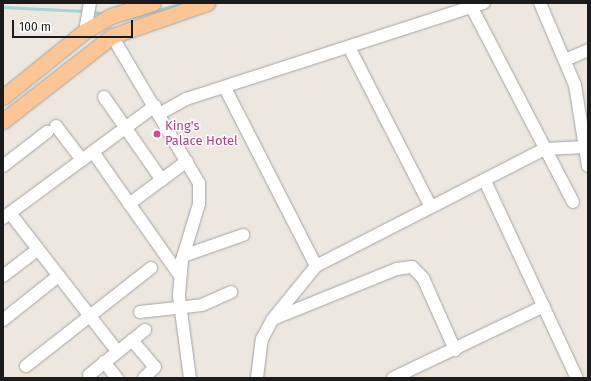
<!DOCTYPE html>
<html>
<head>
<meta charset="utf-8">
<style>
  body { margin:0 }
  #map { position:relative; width:591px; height:381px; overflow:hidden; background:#ede7e0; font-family:"Fira Sans",sans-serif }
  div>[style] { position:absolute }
  .stream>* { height:2.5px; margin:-1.25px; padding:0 1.25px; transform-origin:1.25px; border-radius:1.25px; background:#a0d5dc }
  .roads { filter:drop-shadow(0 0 1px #a2a2a2) drop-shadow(0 0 1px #a2a2a2) }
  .minor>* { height:12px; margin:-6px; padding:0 6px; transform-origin:6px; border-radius:6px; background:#fff }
  .major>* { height:15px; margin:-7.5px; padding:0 7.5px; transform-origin:7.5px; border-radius:7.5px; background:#fcc596 }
  .dots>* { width:11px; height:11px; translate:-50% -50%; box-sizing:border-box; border:2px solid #fff; border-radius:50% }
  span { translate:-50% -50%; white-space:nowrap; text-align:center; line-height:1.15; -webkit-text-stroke:3px #fff; paint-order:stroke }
  .hotel-label { font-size:13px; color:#b23c85 }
  .left { translate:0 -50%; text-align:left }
  .frame { position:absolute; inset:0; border:4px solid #1b1b1b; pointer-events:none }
  .scale { position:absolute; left:12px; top:20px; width:121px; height:18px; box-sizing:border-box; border:2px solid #1b1b1b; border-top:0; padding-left:5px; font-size:12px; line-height:14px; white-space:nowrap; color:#1b1b1b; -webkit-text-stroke:3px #fff; paint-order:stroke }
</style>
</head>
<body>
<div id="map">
  <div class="stream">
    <div style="left:3px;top:7px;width:81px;rotate:2.8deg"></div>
    <div style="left:91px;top:12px;width:11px;rotate:5deg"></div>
    <div style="left:133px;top:17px;width:51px;rotate:-15.9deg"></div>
  </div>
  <div class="roads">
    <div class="minor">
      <div style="left:540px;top:3px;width:89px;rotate:66.9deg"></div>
      <div style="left:575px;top:85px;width:82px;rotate:80.9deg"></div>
      <div style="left:471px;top:6px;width:221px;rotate:62.5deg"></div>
      <div style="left:85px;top:31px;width:28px;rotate:-80deg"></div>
      <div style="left:112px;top:36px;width:171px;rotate:59.4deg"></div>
      <div style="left:199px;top:183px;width:21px;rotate:90deg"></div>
      <div style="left:199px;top:204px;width:59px;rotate:106.9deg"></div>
      <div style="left:182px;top:260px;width:36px;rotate:95deg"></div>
      <div style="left:179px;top:296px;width:83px;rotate:82.4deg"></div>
      <div style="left:349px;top:47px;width:178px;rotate:62.9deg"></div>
      <div style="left:565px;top:60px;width:25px;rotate:-23deg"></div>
      <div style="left:225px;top:88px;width:200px;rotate:62.9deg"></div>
      <div style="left:104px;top:97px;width:101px;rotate:55.1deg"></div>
      <div style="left:159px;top:114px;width:31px;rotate:-29deg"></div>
      <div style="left:186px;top:99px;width:313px;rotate:-17.9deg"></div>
      <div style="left:56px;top:126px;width:43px;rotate:52.6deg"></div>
      <div style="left:93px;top:152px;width:151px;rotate:54.9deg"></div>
      <div style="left:3px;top:166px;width:56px;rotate:-37.7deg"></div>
      <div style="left:485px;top:181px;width:217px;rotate:65deg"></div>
      <div style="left:129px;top:204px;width:72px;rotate:-36.6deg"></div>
      <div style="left:10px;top:213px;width:175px;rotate:52.2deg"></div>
      <div style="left:3px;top:218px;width:189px;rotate:-36.4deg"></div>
      <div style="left:183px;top:256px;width:64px;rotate:-19.3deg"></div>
      <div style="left:3px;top:276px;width:43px;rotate:-37.4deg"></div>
      <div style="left:140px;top:312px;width:62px;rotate:-6.4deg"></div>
      <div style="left:202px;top:305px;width:32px;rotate:-24deg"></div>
      <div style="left:273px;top:319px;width:134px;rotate:-22deg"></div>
      <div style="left:397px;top:269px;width:15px;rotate:-8deg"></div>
      <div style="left:412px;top:267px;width:16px;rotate:45deg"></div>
      <div style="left:423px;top:278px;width:79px;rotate:66deg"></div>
      <div style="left:3px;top:320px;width:69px;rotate:-38.5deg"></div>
      <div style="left:132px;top:340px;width:35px;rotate:50deg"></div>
      <div style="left:155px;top:367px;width:16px;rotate:135deg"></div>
      <div style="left:104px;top:362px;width:21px;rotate:51deg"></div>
      <div style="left:26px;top:366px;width:159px;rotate:-38.1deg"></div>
      <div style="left:89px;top:375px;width:72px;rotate:-38.8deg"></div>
      <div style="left:257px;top:378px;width:39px;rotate:-83deg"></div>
      <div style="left:262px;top:339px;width:21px;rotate:-62deg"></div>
      <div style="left:272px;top:320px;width:70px;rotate:-50.8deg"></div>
      <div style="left:316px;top:266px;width:257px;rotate:-27.1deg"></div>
      <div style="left:545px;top:149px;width:40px;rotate:-2.9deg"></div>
      <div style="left:393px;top:378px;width:167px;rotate:-25.5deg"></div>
    </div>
    <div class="major">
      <div style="left:3px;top:97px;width:105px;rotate:-38.8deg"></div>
      <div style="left:85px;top:31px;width:30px;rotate:-30deg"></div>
      <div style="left:111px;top:16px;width:44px;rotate:-17.2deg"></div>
      <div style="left:3px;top:121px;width:138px;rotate:-37.9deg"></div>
      <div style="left:112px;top:36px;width:101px;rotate:-19.2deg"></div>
    </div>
  </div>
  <div class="dots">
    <div style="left:157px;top:134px;background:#d1479c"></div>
  </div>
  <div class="hotel-label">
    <span class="left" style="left:165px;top:134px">King's<br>Palace Hotel</span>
  </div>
  <div class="frame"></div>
  <div class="scale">100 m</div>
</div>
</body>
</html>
